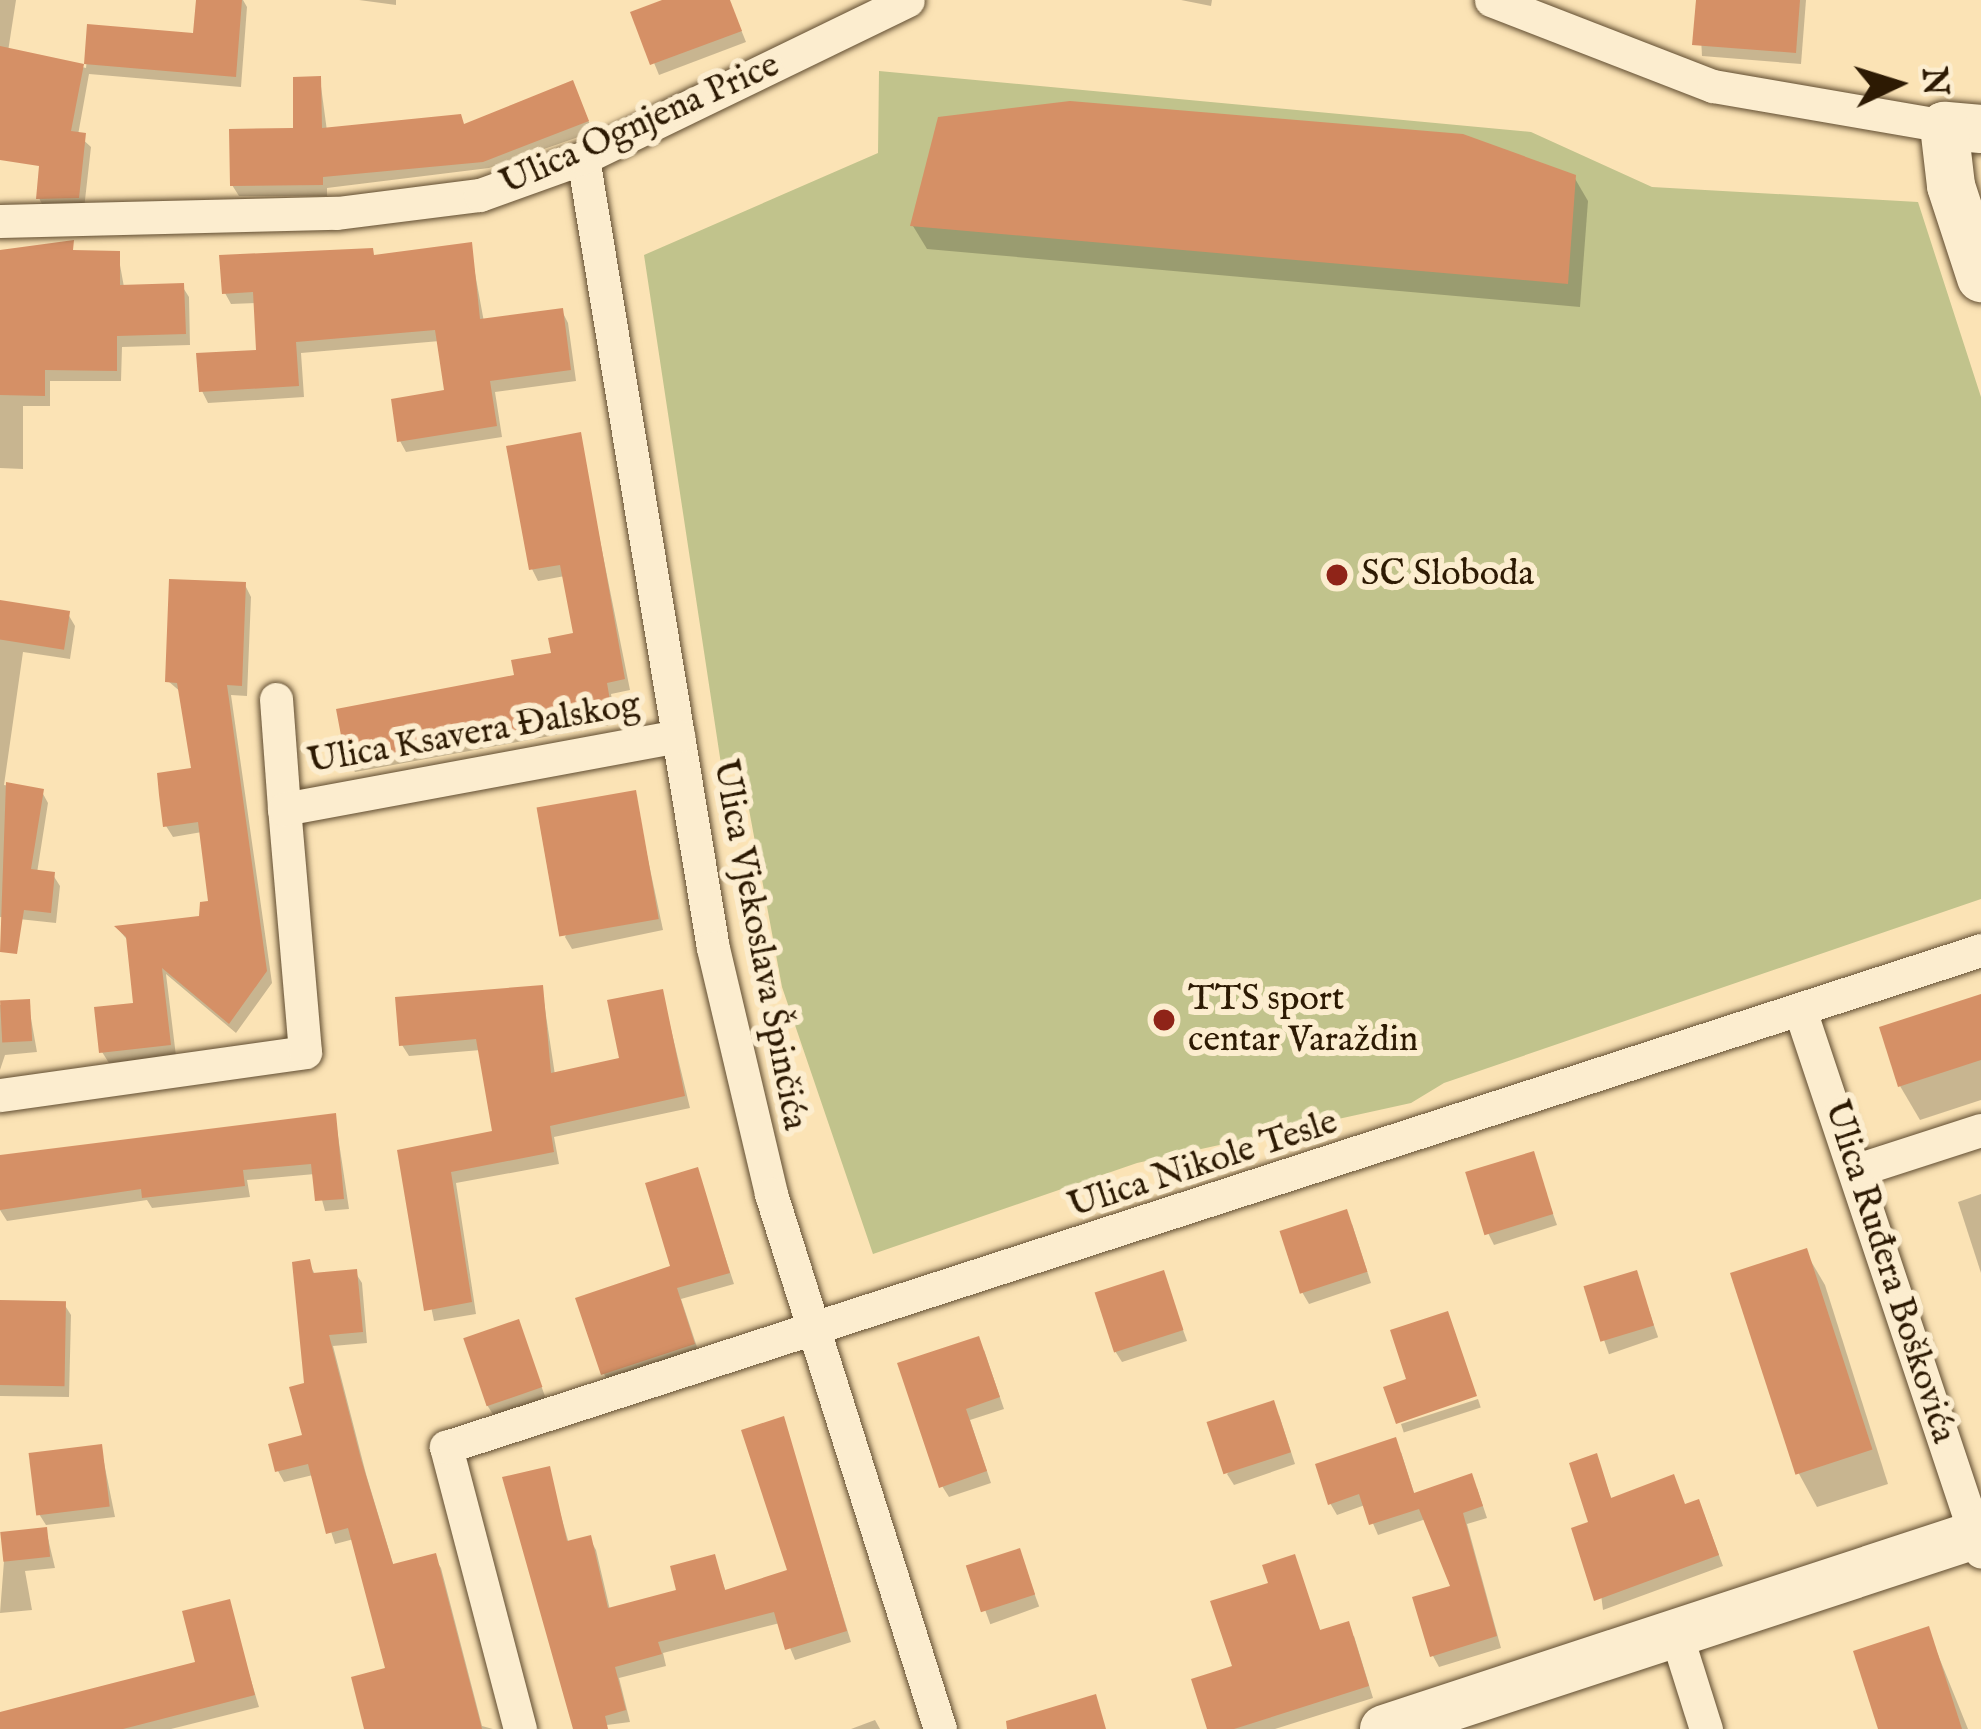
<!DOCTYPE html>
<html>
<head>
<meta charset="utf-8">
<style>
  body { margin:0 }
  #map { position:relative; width:1981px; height:1729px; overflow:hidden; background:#fbe3b5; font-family:"IM FELL English",serif }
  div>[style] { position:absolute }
  .green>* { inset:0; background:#c1c38c }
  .shadow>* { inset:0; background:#0003; transform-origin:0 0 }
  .building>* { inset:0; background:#d59066; transform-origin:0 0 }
  .roads { filter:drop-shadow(0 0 3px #604c30) drop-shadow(0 0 3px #604c30) }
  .street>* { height:33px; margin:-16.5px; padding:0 16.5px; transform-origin:16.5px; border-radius:16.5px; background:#fcedcf }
  .secondary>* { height:48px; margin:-24px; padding:0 24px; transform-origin:24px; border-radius:24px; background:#fcedcf }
  .dots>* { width:33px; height:33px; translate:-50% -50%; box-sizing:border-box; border:6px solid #fcedcf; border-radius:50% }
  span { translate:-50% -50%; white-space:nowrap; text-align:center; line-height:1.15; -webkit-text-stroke:12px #fcedcf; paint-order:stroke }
  .street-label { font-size:36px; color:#2d1a03 }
  .poi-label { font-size:36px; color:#2d1a03 }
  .left { translate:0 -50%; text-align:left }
  .north { position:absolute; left:1837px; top:24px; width:120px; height:120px; -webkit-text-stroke:9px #fcedcf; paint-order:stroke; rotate:86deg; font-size:33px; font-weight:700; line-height:48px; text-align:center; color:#2d1a03 }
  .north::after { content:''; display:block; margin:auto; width:42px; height:54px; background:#2d1a03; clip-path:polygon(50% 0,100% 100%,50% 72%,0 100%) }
</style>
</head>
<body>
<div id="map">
  <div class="green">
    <div style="clip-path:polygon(879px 71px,1531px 132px,1652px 187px,1918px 202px,1981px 397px,1981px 899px,1444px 1083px,1411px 1103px,1137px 1163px,873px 1254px,782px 987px,740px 761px,721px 764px,644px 255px,878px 153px)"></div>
  </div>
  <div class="shadow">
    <div style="clip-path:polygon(0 0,16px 0,0 103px)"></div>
    <div style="clip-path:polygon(199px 0,243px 0,247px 7px,241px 87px,89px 74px,78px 135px,91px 147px,84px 209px,45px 210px,39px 198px,53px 60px,86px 68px,90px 27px,196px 36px)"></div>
    <div style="clip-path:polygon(359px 0,396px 0,396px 5px)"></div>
    <div style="clip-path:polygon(670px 0,729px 0,746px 42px,659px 75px,634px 14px)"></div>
    <div style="clip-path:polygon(1181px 0,1212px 0,1211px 6px)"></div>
    <div style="clip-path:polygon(1699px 0,1806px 0,1801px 64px,1702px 56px)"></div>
    <div style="clip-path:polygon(320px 79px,327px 131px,465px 126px,578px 95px,593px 132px,489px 168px,327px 188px,327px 196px,239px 196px,232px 185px,296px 131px)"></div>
    <div style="clip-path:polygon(1574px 177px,1588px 201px,1580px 307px,927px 249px,913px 226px)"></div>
    <div style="clip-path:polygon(470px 246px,484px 322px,562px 311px,568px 323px,576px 381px,495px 392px,502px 437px,406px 452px,400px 441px,448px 393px,440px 341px,301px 353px,304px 397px,208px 403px,202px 391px,259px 352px,257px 303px,231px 304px,225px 293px,375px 257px)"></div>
    <div style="clip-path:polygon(0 253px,118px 254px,124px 287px,182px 286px,189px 297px,190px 345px,122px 347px,121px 381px,50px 381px,50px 406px,23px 406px,23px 469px,0 468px)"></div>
    <div style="clip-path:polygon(579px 436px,630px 690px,611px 694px,616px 724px,355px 772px,349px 761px,518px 677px,577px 635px,565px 576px,538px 581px,532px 569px)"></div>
    <div style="clip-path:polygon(245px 585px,251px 597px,247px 696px,231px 695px,272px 983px,236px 1033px,166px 974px,176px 1056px,109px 1063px,102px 1052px,137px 1005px,130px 943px,118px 929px,202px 918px,212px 904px,202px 832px,173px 837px,166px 826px,194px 770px,182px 693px,168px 681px)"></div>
    <div style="clip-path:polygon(0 604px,68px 614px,75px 626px,70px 659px,23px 652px,4px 785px,42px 792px,48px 803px,37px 873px,53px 875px,60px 886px,56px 923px,0 917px)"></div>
    <div style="clip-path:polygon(634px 794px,663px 930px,572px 949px,565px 937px)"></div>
    <div style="clip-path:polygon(542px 989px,555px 1075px,622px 1060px,662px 992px,690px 1108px,554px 1137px,559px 1164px,456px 1183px,476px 1314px,434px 1321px,400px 1152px,496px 1133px,481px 1050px,409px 1056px,402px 1045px)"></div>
    <div style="clip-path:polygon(1981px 998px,1981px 1100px,1920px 1120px,1900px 1086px)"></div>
    <div style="clip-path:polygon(28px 1002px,37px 1052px,5px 1055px,0 1070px,0 1005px)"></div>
    <div style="clip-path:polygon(335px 1116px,349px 1209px,325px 1211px,315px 1174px,247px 1180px,250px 1197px,152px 1208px,147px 1200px,7px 1221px,0 1210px,0 1158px)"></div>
    <div style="clip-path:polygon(1532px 1155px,1557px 1225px,1494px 1245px,1488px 1233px)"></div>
    <div style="clip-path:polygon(697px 1171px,734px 1284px,681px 1299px,700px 1356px,610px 1385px,604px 1374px,673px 1268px)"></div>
    <div style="clip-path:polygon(1981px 1194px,1981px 1273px,1958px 1202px)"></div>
    <div style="clip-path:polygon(1352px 1224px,1371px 1283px,1309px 1304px,1302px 1292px)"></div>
    <div style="clip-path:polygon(1805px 1251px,1825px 1285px,1888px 1484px,1817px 1507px,1798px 1472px)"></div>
    <div style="clip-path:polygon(308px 1262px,316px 1276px,355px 1272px,362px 1283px,367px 1343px,333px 1346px,366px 1474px,394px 1567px,434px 1557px,441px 1568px,482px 1726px,493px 1729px,369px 1729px,389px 1671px,354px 1539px,335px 1544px,313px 1475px,284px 1482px,278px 1471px,305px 1437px)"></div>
    <div style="left:1636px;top:1273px;width:68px;height:52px;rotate:71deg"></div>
    <div style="clip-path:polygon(1163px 1274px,1187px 1341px,1122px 1362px,1115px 1351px)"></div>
    <div style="clip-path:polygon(0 1303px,64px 1304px,71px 1315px,69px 1397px,0 1396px)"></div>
    <div style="clip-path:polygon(518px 1322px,546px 1399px,494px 1416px,487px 1405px)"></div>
    <div style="clip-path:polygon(984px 1350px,1004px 1409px,970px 1420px,991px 1483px,949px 1497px,942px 1486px)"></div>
    <div style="left:1478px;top:1399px;width:9px;height:81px;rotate:72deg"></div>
    <div style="clip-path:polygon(1279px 1415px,1295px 1464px,1234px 1485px,1227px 1474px)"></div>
    <div style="clip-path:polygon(783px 1420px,851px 1642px,795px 1660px,780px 1623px,663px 1653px,666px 1666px,619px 1678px,630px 1722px,576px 1729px,548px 1470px,569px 1544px,590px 1539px,596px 1550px,610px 1610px,680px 1592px,714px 1558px,726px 1592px,790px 1572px)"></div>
    <div style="clip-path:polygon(101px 1448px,115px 1517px,46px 1525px,39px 1514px)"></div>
    <div style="clip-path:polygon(1401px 1452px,1415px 1496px,1477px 1488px,1487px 1518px,1467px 1524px,1501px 1648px,1439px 1667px,1433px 1656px,1454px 1588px,1426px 1519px,1378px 1535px,1365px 1505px,1337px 1515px,1330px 1503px)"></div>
    <div style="clip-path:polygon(1596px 1457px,1612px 1500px,1704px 1514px,1723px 1566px,1603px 1610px,1592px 1524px)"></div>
    <div style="clip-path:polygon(46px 1530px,55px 1568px,25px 1571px,32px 1610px,0 1613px,4px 1561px)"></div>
    <div style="left:1019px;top:1551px;width:59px;height:52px;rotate:70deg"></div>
    <div style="clip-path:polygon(1294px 1558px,1321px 1633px,1354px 1636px,1373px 1698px,1275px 1729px,1210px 1729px,1272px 1585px)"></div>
    <div style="clip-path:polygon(228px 1603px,259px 1707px,171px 1729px,0 1729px,0 1715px,199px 1664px)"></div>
    <div style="clip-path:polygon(1928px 1630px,1968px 1729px,1881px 1729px)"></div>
    <div style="clip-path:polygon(875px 1720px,880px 1729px,851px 1729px)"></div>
  </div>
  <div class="building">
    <div style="clip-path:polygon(196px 0,242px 0,236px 77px,84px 64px,87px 24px,193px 33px)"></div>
    <div style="clip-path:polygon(662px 0,730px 0,742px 31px,650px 65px,630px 12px)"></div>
    <div style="clip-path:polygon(1696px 0,1800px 0,1796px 53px,1692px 45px)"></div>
    <div style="clip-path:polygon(0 46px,84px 64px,71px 131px,86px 133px,79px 198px,36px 199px,39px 166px,0 160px)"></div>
    <div style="clip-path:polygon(321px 76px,322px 128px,461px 114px,464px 124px,573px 80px,589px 121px,483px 162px,323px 177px,323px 185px,230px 186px,229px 129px,293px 128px,293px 77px)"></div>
    <div style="clip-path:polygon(1070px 101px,1463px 134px,1576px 175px,1568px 284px,910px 226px,938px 117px)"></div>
    <div style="clip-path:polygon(74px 240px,73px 250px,120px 251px,120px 285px,184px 283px,186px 334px,117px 336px,117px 371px,45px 370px,45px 396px,0 395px,0 250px)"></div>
    <div style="clip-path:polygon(472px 242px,480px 319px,563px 308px,571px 370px,490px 381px,497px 426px,397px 442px,391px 399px,444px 390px,435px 330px,296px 342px,299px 386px,199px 392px,196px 353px,256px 350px,253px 292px,222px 294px,219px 255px,373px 248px,374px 255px)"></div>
    <div style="clip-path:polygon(581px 432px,625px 679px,607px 683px,612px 712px,346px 762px,336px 709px,514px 675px,511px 660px,551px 653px,548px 638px,573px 633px,560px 565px,529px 570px,506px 446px)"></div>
    <div style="clip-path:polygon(169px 579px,246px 582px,242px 686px,227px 685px,267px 971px,229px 1024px,162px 968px,171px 1045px,99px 1053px,94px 1007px,133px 1003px,126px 937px,114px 926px,199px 916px,200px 902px,208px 901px,198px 822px,163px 827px,159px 795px,157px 773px,191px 768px,177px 683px,165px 682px)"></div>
    <div style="left:0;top:600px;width:71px;height:39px;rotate:9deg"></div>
    <div style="clip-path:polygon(6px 782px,44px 789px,31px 869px,55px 872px,51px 913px,24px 910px,17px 954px,0 952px)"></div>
    <div style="left:636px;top:790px;width:131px;height:101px;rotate:80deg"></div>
    <div style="clip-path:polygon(543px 985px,551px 1073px,619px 1058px,607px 1000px,663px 989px,685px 1096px,550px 1126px,554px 1152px,451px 1172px,472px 1302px,424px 1311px,397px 1150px,492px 1131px,476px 1039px,399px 1046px,395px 997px)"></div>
    <div style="clip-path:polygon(1981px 994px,1981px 1060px,1898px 1087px,1879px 1027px)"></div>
    <div style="left:30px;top:999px;width:42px;height:30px;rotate:87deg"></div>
    <div style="clip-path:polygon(336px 1113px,344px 1199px,315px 1201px,311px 1164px,243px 1170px,245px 1186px,142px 1198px,141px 1189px,0 1210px,0 1155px)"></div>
    <div style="left:1534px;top:1151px;width:66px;height:72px;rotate:73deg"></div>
    <div style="clip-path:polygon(698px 1167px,730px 1273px,677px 1288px,695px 1344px,601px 1375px,575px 1298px,670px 1266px,645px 1183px)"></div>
    <div style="left:1347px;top:1209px;width:66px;height:71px;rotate:72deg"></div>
    <div style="left:1807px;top:1248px;width:212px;height:81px;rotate:72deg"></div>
    <div style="clip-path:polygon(310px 1259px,313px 1273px,357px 1269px,363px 1332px,329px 1335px,361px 1459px,393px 1564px,436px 1553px,482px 1729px,364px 1729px,351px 1677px,385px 1668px,348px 1528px,326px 1534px,308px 1464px,275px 1472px,268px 1444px,302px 1435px,289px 1387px,304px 1383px,292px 1262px)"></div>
    <div style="left:1164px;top:1270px;width:63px;height:73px;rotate:72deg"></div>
    <div style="left:1637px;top:1270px;width:58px;height:56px;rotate:73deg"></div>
    <div style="left:0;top:1300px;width:66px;height:85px;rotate:1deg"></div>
    <div style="clip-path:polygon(1448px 1311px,1477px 1396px,1396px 1424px,1383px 1387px,1406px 1379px,1390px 1330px)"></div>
    <div style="left:519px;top:1319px;width:72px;height:59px;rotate:71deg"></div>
    <div style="clip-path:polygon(979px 1336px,1000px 1397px,966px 1409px,987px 1471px,939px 1488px,897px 1363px)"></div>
    <div style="left:1274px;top:1400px;width:55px;height:71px;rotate:72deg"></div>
    <div style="clip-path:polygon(784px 1416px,847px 1631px,785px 1650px,774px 1612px,658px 1642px,662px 1654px,615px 1667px,626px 1710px,605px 1716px,608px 1729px,573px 1729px,502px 1477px,550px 1466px,567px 1541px,591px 1535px,608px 1608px,676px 1590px,670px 1566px,715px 1554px,725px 1590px,787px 1570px,741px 1430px)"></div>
    <div style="clip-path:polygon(1396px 1437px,1414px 1493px,1472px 1473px,1483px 1506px,1463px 1513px,1497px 1636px,1430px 1657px,1412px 1597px,1450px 1586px,1419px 1509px,1369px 1525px,1359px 1494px,1328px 1505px,1315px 1464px)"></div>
    <div style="left:102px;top:1444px;width:63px;height:74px;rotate:83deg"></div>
    <div style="clip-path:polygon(1597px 1453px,1611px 1498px,1674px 1474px,1685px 1504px,1699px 1499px,1719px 1555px,1594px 1601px,1571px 1528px,1588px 1522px,1569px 1463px)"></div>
    <div style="left:47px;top:1527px;width:30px;height:47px;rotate:84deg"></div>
    <div style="left:1020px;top:1548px;width:49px;height:57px;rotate:72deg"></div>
    <div style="clip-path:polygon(1295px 1554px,1320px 1630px,1349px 1621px,1369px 1686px,1234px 1729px,1207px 1729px,1191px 1679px,1232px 1666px,1210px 1601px,1268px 1583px,1262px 1565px)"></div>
    <div style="clip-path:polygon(230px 1599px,255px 1695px,123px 1729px,0 1729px,0 1712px,195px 1662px,182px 1611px)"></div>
    <div style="clip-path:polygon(1929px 1626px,1962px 1729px,1878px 1729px,1853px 1651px)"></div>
    <div style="clip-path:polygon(1096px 1694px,1106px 1729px,1007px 1729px,1006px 1721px)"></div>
  </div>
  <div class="roads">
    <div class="street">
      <div style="left:1491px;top:0;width:238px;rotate:21.2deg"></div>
      <div style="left:1713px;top:86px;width:234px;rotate:9.8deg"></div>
      <div style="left:583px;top:158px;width:801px;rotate:80.66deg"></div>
      <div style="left:713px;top:948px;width:253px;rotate:76.7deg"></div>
      <div style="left:771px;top:1194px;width:561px;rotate:72.47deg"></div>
      <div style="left:0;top:221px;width:337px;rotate:-1.4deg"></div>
      <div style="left:337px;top:213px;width:144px;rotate:-7.2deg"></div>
      <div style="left:480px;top:195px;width:109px;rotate:-19.8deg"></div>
      <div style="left:583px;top:158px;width:361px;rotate:-25.9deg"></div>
      <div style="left:276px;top:699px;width:110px;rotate:85.8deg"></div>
      <div style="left:1800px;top:1010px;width:571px;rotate:71.53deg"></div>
      <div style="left:0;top:1095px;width:308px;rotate:-8deg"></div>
      <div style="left:305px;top:1052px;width:244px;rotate:-94.9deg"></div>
      <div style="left:284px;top:809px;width:401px;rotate:-10.5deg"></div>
      <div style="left:1857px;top:1170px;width:130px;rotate:-17.9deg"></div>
      <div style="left:1676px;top:1634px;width:100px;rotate:72.5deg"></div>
      <div style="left:520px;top:1729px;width:292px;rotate:-104.7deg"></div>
      <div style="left:446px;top:1447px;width:1613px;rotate:-17.94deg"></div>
    </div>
    <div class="secondary">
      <div style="left:1981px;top:129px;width:37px;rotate:-175deg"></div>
      <div style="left:1944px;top:126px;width:60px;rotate:83.3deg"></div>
      <div style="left:1951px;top:186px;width:97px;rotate:71.9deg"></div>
      <div style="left:1384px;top:1729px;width:628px;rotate:-18.18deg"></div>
    </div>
  </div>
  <div class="dots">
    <div style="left:1337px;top:575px;background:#8f2418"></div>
    <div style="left:1164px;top:1020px;background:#8f2418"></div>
  </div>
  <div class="street-label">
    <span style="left:640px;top:125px;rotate:-24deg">Ulica Ognjena Price</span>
    <span style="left:474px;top:734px;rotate:-10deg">Ulica Ksavera Đalskog</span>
    <span style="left:759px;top:945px;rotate:79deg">Ulica Vjekoslava Špinčića</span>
    <span style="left:1203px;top:1165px;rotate:-18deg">Ulica Nikole Tesle</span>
    <span style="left:1889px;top:1272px;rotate:72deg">Ulica Ruđera Boškovića</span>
  </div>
  <div class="poi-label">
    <span class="left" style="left:1361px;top:575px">SC Sloboda</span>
    <span class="left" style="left:1188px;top:1020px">TTS sport<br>centar Varaždin</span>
  </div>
  <div class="north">N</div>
</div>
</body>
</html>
